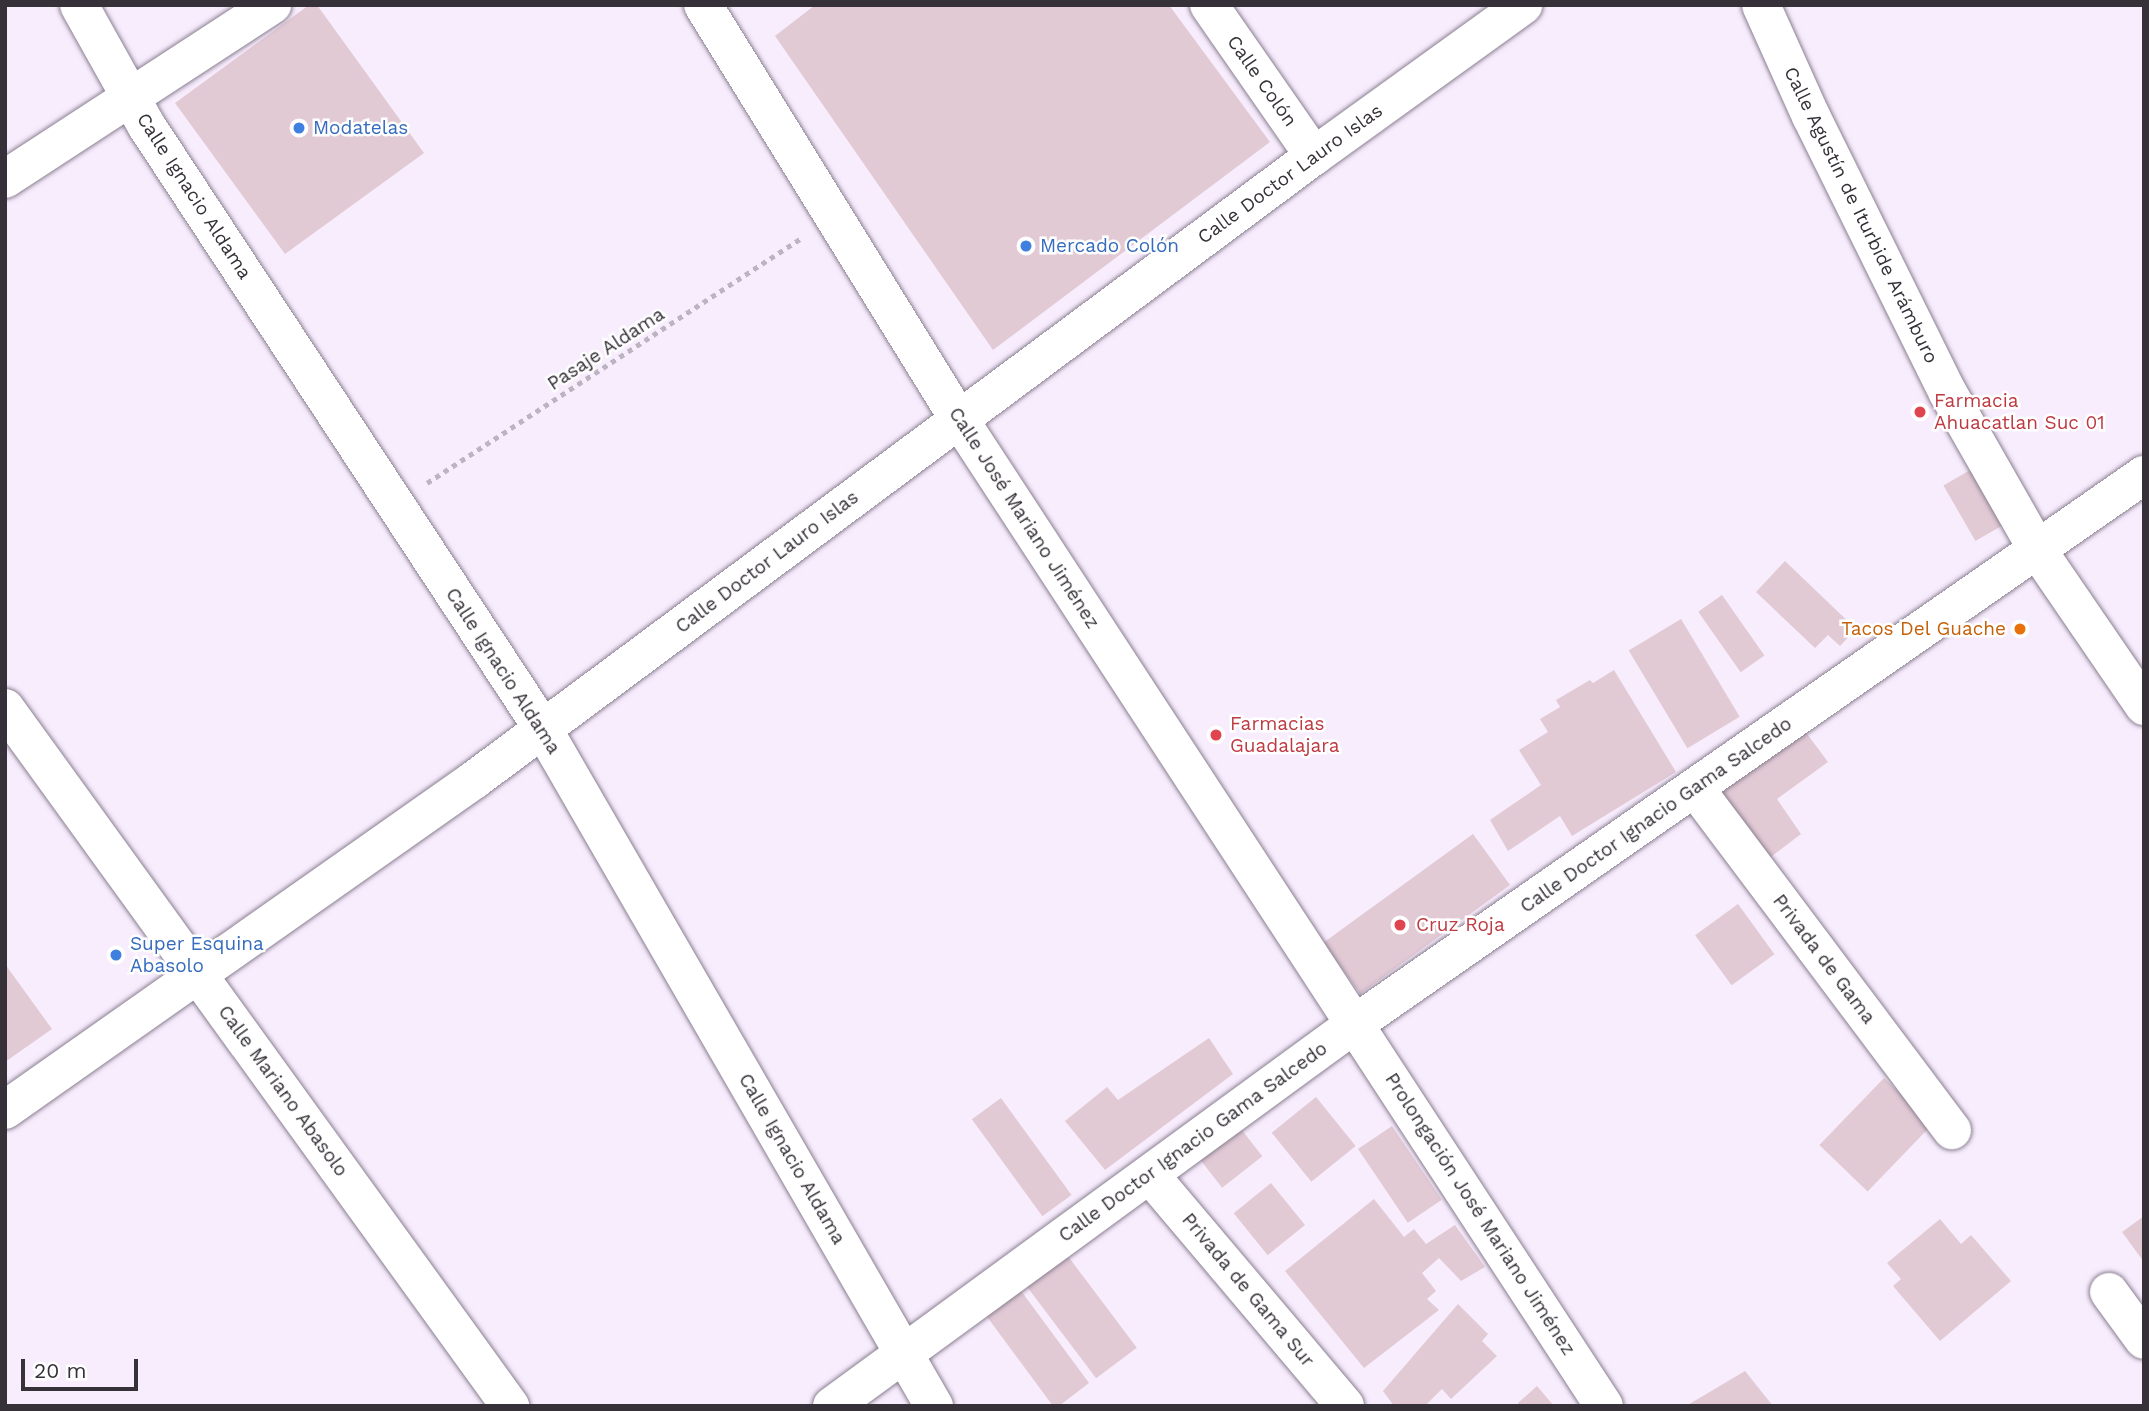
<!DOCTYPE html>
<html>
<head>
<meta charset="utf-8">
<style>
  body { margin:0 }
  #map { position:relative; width:2149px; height:1411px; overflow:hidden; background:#f7edfd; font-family:"Work Sans",sans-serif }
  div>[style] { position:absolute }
  .building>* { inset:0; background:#e2cad5; transform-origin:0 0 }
  .path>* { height:4.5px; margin-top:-2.25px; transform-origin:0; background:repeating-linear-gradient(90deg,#bdb4c2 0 5px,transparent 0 10px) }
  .roads { filter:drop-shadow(0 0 2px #8a7f90) drop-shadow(0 0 2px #8a7f90) }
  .minor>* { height:38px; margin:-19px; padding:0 19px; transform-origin:19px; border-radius:19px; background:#fff }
  .dots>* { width:19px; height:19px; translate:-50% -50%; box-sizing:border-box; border:4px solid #fff; border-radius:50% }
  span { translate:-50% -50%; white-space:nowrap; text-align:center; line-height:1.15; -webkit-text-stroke:5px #fff; paint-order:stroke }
  .street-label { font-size:19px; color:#363139 }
  .shop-label { font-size:19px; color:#366cbe }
  .left { translate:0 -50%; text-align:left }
  .health-label { font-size:19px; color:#be3a42 }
  .food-label { font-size:19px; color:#c56008 }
  .right { translate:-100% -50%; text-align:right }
  .frame { position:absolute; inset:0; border:7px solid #363139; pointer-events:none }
  .scale { position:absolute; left:21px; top:1359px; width:117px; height:32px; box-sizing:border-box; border:4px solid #363139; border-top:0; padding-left:9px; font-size:21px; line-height:24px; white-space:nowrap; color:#363139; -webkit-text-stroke:5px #fff; paint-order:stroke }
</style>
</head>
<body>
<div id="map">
  <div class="building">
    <div style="clip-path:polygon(309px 5px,317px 5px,424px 153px,285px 254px,175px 103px)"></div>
    <div style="clip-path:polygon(815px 5px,1169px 5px,1270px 142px,993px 350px,775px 36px)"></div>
    <div style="left:1972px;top:469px;width:64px;height:33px;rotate:60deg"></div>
    <div style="clip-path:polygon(1785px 561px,1856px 629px,1840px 646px,1828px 635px,1815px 648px,1756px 592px)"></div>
    <div style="left:1722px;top:595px;width:74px;height:29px;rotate:55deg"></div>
    <div style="left:1681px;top:619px;width:114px;height:61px;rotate:59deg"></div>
    <div style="clip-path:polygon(1614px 670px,1676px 772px,1572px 836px,1560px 816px,1508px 851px,1490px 820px,1541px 785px,1519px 750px,1548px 732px,1540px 719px,1560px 707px,1556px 700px,1590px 680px,1593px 683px)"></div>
    <div style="clip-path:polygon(1799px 723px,1828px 762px,1777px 799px,1801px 834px,1764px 862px,1709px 785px)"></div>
    <div style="left:1473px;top:834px;width:63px;height:185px;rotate:54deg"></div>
    <div style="left:1738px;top:904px;width:62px;height:53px;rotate:54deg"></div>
    <div style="clip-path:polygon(5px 964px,52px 1029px,5px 1062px)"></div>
    <div style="clip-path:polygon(1209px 1038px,1233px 1074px,1105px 1170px,1065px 1121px,1107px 1087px,1118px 1100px)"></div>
    <div style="left:1884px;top:1078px;width:67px;height:93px;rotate:44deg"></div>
    <div style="left:1316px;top:1097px;width:63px;height:57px;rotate:51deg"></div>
    <div style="left:1001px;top:1098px;width:120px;height:36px;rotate:54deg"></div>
    <div style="left:1234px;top:1120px;width:46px;height:51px;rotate:52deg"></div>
    <div style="left:1392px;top:1126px;width:89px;height:41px;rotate:56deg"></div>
    <div style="left:1271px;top:1183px;width:54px;height:48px;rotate:51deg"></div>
    <div style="clip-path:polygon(1374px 1199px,1404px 1237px,1414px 1229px,1426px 1244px,1455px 1225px,1485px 1267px,1461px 1281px,1439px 1258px,1422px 1273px,1436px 1291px,1427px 1299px,1439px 1310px,1364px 1368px,1285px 1271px)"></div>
    <div style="clip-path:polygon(2144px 1216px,2144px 1262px,2122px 1232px)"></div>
    <div style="clip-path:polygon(1940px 1219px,1961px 1244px,1971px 1235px,2011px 1281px,1940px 1341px,1893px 1286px,1901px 1279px,1887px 1263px)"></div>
    <div style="left:1061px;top:1247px;width:126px;height:51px;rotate:53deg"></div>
    <div style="clip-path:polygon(1016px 1284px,1089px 1383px,1059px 1406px,1053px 1406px,982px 1310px)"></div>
    <div style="clip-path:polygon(1458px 1304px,1488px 1334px,1482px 1341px,1497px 1356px,1451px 1399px,1442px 1389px,1425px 1406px,1394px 1406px,1383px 1391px)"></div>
    <div style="clip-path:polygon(1745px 1371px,1773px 1406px,1686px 1406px)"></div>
    <div style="clip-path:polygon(1537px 1386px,1554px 1406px,1520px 1406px,1518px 1403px)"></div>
  </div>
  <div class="path">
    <div style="left:427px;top:483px;width:449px;rotate:-33.2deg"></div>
  </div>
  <div class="roads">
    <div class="minor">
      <div style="left:79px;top:5px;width:137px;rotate:60.8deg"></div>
      <div style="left:146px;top:125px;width:723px;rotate:56.68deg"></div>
      <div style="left:543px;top:729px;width:782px;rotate:59.99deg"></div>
      <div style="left:703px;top:5px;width:487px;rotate:58.3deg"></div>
      <div style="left:959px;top:419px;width:1179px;rotate:56.84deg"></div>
      <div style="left:1209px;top:5px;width:184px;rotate:55.2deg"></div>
      <div style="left:1761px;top:5px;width:122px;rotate:65.8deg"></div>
      <div style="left:1811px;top:116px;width:309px;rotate:63.7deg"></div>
      <div style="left:1948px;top:393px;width:182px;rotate:60.3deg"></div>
      <div style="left:2038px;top:551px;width:188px;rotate:55.6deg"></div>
      <div style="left:5px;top:179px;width:319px;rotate:-33.1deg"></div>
      <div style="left:5px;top:708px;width:862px;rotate:54.11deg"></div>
      <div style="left:1695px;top:788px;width:428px;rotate:53.1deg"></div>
      <div style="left:5px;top:1110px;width:573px;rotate:-35.13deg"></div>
      <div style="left:474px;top:780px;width:1046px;rotate:-36.61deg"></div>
      <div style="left:1314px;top:156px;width:258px;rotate:-35.8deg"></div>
      <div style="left:1150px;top:1175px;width:302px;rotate:49.8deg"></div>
      <div style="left:2109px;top:1292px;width:59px;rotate:53.9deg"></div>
      <div style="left:832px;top:1406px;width:649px;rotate:-36.16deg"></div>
      <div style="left:1356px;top:1023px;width:960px;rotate:-34.82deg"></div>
    </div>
  </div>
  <div class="dots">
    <div style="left:299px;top:128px;background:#3f7fe0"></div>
    <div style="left:1026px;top:246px;background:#3f7fe0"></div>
    <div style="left:1920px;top:412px;background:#e0444e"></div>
    <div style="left:2020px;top:629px;background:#e8710a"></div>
    <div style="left:1216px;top:735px;background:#e0444e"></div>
    <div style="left:1400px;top:925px;background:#e0444e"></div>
    <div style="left:116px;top:955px;background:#3f7fe0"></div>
  </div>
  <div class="street-label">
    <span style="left:1262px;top:81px;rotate:55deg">Calle Colón</span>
    <span style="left:1290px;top:174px;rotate:-36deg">Calle Doctor Lauro Islas</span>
    <span style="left:194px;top:196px;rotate:57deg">Calle Ignacio Aldama</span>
    <span style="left:1861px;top:215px;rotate:64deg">Calle Agustín de Iturbide Arámburo</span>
    <span style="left:606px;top:349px;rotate:-33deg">Pasaje Aldama</span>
    <span style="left:1024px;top:518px;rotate:57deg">Calle José Mariano Jiménez</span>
    <span style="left:767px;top:562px;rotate:-37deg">Calle Doctor Lauro Islas</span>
    <span style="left:503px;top:671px;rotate:57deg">Calle Ignacio Aldama</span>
    <span style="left:1656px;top:815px;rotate:-35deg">Calle Doctor Ignacio Gama Salcedo</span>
    <span style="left:1824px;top:959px;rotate:53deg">Privada de Gama</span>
    <span style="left:283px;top:1091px;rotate:54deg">Calle Mariano Abasolo</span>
    <span style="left:1193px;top:1142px;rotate:-36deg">Calle Doctor Ignacio Gama Salcedo</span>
    <span style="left:792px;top:1159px;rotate:60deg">Calle Ignacio Aldama</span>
    <span style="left:1480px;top:1214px;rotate:57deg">Prolongación José Mariano Jiménez</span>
    <span style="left:1248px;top:1290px;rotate:50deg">Privada de Gama Sur</span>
  </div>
  <div class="shop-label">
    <span class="left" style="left:313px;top:128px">Modatelas</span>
    <span class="left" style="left:1040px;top:246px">Mercado Colón</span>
    <span class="left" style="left:130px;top:955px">Super Esquina<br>Abasolo</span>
  </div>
  <div class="health-label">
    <span class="left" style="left:1934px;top:412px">Farmacia<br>Ahuacatlan Suc 01</span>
    <span class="left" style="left:1230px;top:735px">Farmacias<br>Guadalajara</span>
    <span class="left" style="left:1416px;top:925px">Cruz Roja</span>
  </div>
  <div class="food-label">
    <span class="right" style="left:2006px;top:629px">Tacos Del Guache</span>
  </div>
  <div class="frame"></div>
  <div class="scale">20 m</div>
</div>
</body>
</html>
